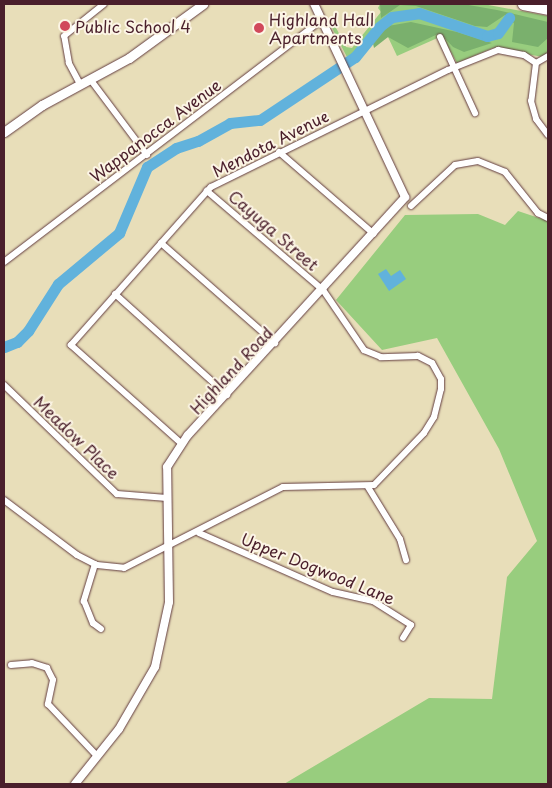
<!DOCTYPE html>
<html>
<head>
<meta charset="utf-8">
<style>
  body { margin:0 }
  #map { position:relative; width:552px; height:788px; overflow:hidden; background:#e8deb9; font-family:"Playpen Sans",sans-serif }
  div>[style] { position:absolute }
  .green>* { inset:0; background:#98cd7e }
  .forest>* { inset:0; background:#7ab06d }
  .water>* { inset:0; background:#61b2dc }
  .river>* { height:11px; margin:-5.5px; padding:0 5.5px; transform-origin:5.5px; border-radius:5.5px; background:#61b2dc }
  .roads { filter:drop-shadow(0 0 1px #623c40) drop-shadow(0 0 1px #623c40) }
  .minor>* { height:6px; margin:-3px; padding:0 3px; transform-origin:3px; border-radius:3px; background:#fff }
  .tertiary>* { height:8px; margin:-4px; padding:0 4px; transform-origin:4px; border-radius:4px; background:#fff }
  .secondary>* { height:9px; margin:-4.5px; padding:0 4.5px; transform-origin:4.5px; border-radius:4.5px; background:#fff }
  .motorway>* { height:11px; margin:-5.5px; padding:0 5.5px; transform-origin:5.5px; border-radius:5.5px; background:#fff }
  .dots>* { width:14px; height:14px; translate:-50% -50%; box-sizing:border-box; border:2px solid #fcf5e5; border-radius:50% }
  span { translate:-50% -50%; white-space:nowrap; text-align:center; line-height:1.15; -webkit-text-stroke:4px #fcf5e5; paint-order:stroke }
  .poi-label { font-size:16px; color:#4a1f2b }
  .left { translate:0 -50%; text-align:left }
  .street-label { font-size:16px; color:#4a1f2b }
  .frame { position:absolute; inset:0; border:5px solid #4a1f2b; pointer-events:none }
</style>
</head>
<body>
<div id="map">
  <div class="green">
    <div style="clip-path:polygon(380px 4px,483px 4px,548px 16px,548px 53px,543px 57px,493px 48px,457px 63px,442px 36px,397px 56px,388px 37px,374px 43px,351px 65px,329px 22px,332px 20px,346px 47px,352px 48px,381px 12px,378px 8px)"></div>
    <div style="clip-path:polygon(518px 211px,548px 221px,548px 784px,284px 784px,429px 698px,492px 699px,507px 577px,537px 541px,499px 449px,437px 338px,382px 350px,336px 300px,405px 215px,478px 214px,505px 225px)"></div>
  </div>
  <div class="forest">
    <div style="clip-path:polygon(380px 4px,463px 4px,497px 10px,548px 22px,548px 38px,538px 47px,512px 42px,514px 23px,505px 15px,487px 27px,475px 26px,416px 6px,400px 5px,381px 18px)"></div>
    <div style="clip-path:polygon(411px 22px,457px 32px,492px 43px,464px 52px,453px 47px,440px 33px,408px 48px,388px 37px,374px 48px,372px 39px,376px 32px,388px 26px)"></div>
  </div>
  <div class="water">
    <div style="clip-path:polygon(386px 269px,391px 276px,400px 270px,406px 279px,389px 291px,378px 274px)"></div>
  </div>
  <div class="river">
    <div style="left:4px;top:347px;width:14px;rotate:-21deg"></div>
    <div style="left:17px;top:342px;width:16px;rotate:-45deg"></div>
    <div style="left:28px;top:331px;width:56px;rotate:-57.4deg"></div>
    <div style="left:58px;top:284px;width:80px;rotate:-39.9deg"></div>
    <div style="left:119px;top:233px;width:72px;rotate:-67deg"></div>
    <div style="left:147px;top:167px;width:35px;rotate:-33deg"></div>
    <div style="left:176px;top:148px;width:23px;rotate:-18deg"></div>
    <div style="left:198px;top:141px;width:37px;rotate:-29deg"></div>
    <div style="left:230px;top:123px;width:30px;rotate:-6deg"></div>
    <div style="left:260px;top:120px;width:114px;rotate:-33.6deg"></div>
    <div style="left:355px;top:57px;width:38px;rotate:-51deg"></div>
    <div style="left:379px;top:27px;width:16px;rotate:-38deg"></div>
    <div style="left:392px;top:17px;width:27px;rotate:-8deg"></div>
    <div style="left:419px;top:13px;width:72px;rotate:18.7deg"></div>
    <div style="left:487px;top:36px;width:11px;rotate:-15deg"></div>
    <div style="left:498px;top:33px;width:19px;rotate:-54deg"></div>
  </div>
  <div class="roads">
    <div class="minor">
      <div style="left:440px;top:37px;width:84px;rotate:65.3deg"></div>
      <div style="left:536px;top:63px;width:14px;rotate:-30deg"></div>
      <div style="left:90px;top:79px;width:95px;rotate:53.1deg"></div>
      <div style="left:80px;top:84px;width:24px;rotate:-118deg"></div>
      <div style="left:69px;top:63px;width:27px;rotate:-100deg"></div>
      <div style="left:64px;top:36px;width:51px;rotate:-38.7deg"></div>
      <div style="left:279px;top:152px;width:125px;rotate:40.8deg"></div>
      <div style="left:411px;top:206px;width:60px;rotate:-43deg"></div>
      <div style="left:455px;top:165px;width:23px;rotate:-10deg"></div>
      <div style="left:478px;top:161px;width:29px;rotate:22deg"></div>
      <div style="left:505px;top:172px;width:53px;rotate:51.2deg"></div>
      <div style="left:538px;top:213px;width:11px;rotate:27deg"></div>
      <div style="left:161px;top:243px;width:152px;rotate:41.3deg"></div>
      <div style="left:4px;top:262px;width:400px;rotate:-37.3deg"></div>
      <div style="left:115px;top:294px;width:151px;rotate:42deg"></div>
      <div style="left:4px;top:385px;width:157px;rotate:44deg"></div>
      <div style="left:117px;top:494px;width:50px;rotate:4.6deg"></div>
      <div style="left:182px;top:444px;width:149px;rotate:-138.3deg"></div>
      <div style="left:71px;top:345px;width:211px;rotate:-48.5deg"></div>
      <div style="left:211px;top:187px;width:264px;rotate:-26.3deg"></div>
      <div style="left:448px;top:70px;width:54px;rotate:-21.8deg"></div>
      <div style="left:498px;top:50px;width:26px;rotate:11deg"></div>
      <div style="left:524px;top:55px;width:14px;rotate:34deg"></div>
      <div style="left:536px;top:63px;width:38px;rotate:97deg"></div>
      <div style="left:531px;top:101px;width:19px;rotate:74deg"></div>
      <div style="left:536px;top:119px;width:20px;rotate:53deg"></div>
      <div style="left:368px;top:487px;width:61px;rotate:58.4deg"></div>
      <div style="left:400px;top:539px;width:22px;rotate:74deg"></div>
      <div style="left:4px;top:500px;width:91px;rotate:37deg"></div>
      <div style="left:77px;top:555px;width:22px;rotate:27deg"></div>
      <div style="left:97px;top:565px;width:27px;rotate:6deg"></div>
      <div style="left:124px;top:568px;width:178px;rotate:-27deg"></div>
      <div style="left:283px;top:487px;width:91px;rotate:-1.3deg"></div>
      <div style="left:374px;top:485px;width:72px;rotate:-46.1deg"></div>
      <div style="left:424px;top:433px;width:19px;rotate:-58deg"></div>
      <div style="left:434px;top:417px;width:29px;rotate:-76deg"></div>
      <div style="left:441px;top:389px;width:10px;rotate:-90deg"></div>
      <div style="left:441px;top:379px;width:18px;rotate:-119deg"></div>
      <div style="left:432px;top:363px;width:16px;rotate:-153deg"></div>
      <div style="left:418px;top:356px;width:37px;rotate:178deg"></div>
      <div style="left:381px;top:357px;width:18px;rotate:-158deg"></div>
      <div style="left:364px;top:350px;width:73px;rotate:-124.3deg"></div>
      <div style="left:323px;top:290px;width:153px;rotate:-139.5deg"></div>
      <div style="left:199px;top:533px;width:146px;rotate:23.8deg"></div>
      <div style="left:333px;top:592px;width:41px;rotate:12.7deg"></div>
      <div style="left:373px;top:601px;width:45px;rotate:32.3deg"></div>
      <div style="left:411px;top:625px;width:15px;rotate:122deg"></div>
      <div style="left:95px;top:564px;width:39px;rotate:107deg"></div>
      <div style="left:84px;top:601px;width:24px;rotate:68deg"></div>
      <div style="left:93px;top:623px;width:10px;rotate:37deg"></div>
      <div style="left:11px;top:665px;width:21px;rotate:-5deg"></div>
      <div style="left:32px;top:663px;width:16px;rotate:18deg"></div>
      <div style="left:47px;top:668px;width:13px;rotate:63deg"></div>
      <div style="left:53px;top:680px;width:25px;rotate:102deg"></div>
      <div style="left:48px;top:704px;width:71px;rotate:46.7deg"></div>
    </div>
    <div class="tertiary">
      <div style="left:75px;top:784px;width:70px;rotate:-51.3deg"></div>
      <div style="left:119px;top:729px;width:72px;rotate:-59.9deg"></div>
      <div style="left:155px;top:667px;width:66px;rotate:-77.8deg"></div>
      <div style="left:169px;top:602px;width:135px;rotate:-90.8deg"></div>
      <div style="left:167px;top:467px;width:38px;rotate:-57deg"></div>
      <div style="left:188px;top:435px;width:322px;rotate:-47.6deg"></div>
      <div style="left:405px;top:197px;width:213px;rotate:-115.2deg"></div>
    </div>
    <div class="secondary">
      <div style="left:4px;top:132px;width:47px;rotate:-35.4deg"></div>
      <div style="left:42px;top:105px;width:99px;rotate:-28.4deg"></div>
      <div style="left:129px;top:58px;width:92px;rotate:-36.1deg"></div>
    </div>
    <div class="motorway">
      <div style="left:523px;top:4px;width:25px;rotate:11deg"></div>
    </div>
  </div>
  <div class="dots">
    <div style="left:65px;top:26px;background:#d1495b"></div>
    <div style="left:259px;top:28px;background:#d1495b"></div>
  </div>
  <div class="poi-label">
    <span class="left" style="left:269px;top:28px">Highland Hall<br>Apartments</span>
    <span class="left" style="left:75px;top:26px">Public School 4</span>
  </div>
  <div class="street-label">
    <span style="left:155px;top:130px;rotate:-37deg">Wappanocca Avenue</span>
    <span style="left:270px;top:143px;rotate:-27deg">Mendota Avenue</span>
    <span style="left:274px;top:230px;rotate:41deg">Cayuga Street</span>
    <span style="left:231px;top:370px;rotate:-47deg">Highland Road</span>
    <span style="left:77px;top:437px;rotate:44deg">Meadow Place</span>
    <span style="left:318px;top:568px;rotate:22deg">Upper Dogwood Lane</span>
  </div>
  <div class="frame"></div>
</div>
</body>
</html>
